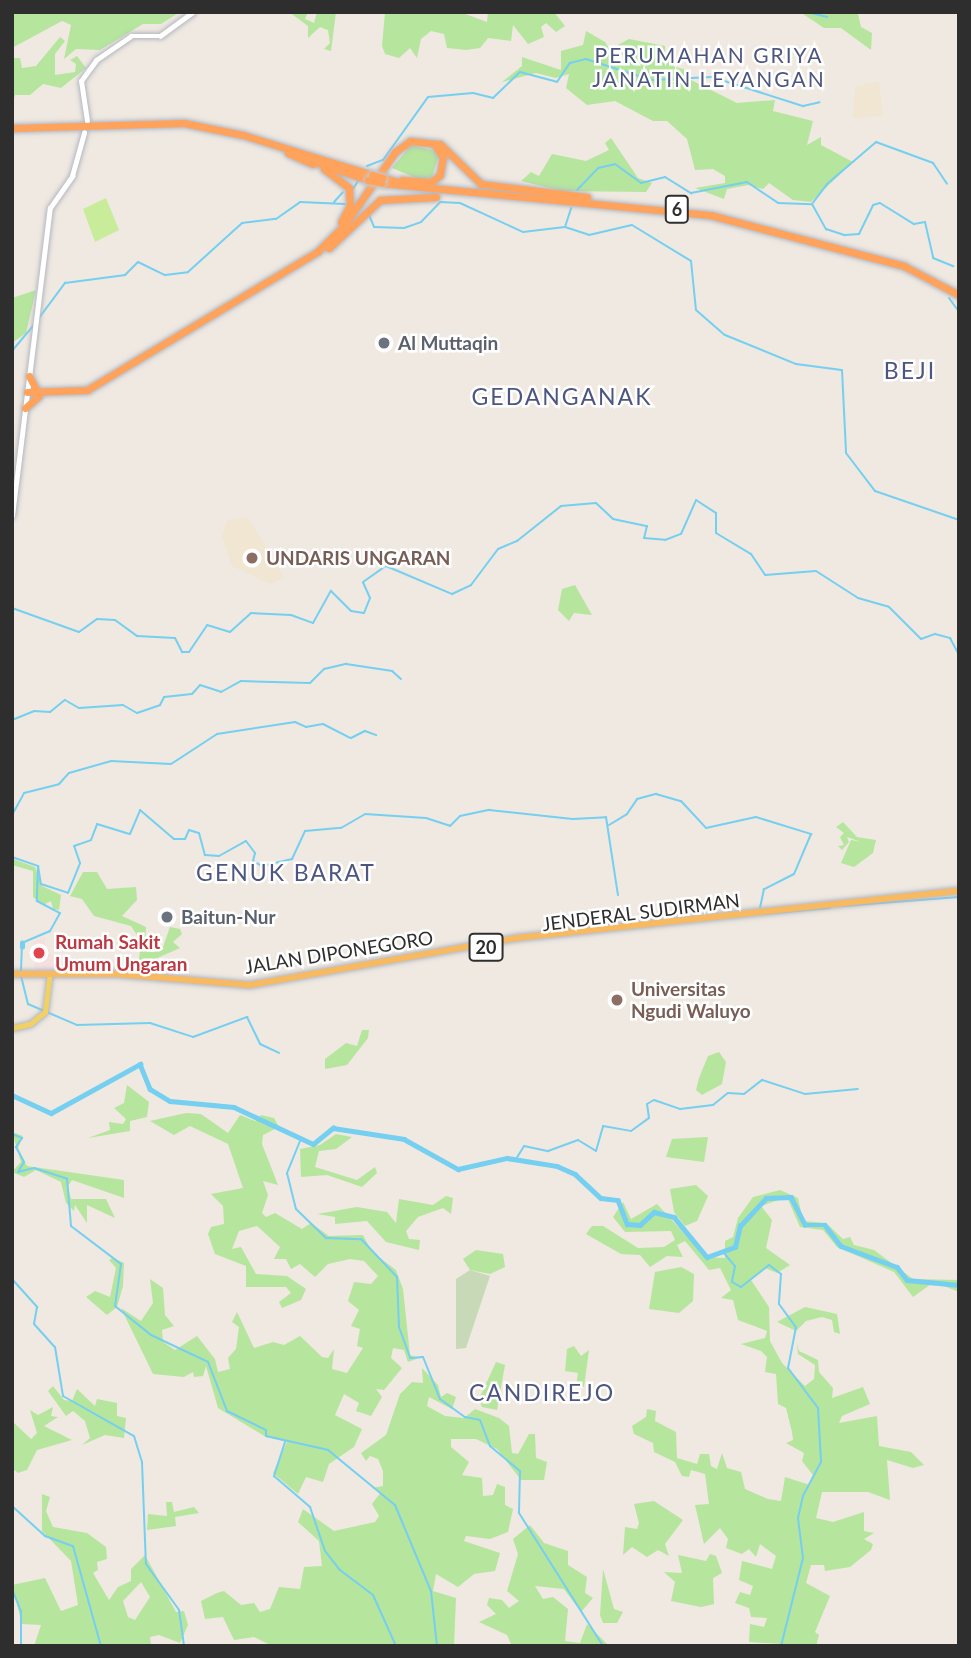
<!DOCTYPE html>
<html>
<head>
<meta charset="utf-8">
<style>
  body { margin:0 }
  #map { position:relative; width:971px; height:1658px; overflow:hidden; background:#efe9e1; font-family:Lato,sans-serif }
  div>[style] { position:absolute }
  .education>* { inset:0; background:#f0e6d1 }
  .medical>* { inset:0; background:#f5dfe0 }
  .green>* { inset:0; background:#b6e59e }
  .cemetery>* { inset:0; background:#c8d9b8 }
  .pitch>* { inset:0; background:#c9ec9a }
  .stream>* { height:2px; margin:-1px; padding:0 1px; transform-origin:1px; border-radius:1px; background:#75cff0 }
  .river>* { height:4.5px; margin:-2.25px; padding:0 2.25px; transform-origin:2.25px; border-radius:2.25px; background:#75cff0 }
  .roads { filter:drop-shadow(0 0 2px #b4b7c1) drop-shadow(0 0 2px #b4b7c1) }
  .secondary>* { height:4.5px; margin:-2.25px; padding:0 2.25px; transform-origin:2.25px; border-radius:2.25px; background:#fff }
  .primary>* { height:5px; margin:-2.5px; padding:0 2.5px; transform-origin:2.5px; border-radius:2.5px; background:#f2d163 }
  .trunk>* { height:6px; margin:-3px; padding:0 3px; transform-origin:3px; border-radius:3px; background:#f8ba60 }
  .motorway>* { height:7px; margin:-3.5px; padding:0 3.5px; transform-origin:3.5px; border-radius:3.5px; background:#ffa35c }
  .bridges { filter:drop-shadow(0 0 2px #c9c9c9) drop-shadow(0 0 2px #c9c9c9) }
  .motorway-bridge>* { height:7px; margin:-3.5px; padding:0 3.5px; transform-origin:3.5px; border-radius:3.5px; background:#ffa35c }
  .dots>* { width:19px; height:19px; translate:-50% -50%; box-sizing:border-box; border:4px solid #fff; border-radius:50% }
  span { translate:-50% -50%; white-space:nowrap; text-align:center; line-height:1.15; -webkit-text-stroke:5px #fff; paint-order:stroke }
  .shield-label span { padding:2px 5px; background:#fff; border:2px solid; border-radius:5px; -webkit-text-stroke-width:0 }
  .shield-label { font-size:18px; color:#2e2e2e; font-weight:700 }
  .worship-label { font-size:19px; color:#5b616d; font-weight:700 }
  .left { translate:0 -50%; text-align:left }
  .education-label { font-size:19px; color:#785e54; font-weight:700 }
  .street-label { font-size:19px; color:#2e2e2e }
  .health-label { font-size:19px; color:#be3a42; font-weight:700 }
  .neighbourhood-label { font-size:21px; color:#4d5680; letter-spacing:2px }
  .quarter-label { font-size:23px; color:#4d5680; letter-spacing:2px }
  .frame { position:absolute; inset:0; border:14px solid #2e2e2e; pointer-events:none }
</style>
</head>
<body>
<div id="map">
  <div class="education">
    <div style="clip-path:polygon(879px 81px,883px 116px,853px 118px,855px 86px)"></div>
    <div style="clip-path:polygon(248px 517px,284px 578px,270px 584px,232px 566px,222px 537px,227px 520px)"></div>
  </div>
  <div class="medical">
    <div style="clip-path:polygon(45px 937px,45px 954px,66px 954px,69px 970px,35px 970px,33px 942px)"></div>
  </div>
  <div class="green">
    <div style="clip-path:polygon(12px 12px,180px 12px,161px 24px,143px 24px,100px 50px,76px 49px,64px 59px,71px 25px,62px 21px,12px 48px)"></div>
    <div style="clip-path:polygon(289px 12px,308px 12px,305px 19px,314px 23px,317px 12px,336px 12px,331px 51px,324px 49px,330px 43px,328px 30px,320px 27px,308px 38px,308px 26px)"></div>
    <div style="clip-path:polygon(385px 12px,460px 12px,487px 22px,488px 12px,554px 12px,565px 26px,556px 32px,546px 23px,541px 27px,544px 37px,528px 44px,513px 25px,511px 41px,488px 38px,480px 48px,466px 50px,447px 48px,444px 34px,431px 31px,421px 39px,417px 58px,410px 48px,399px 58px,385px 54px,382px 46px)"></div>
    <div style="clip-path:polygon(800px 12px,858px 14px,861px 27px,872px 33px,871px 50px,841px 28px,824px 28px)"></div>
    <div style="clip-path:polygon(586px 31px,605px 42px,619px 63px,626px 56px,618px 54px,618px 45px,629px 39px,665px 46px,665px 53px,674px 55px,674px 67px,688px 70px,685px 77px,737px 103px,775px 100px,773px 111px,813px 121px,807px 145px,821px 137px,821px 145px,853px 162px,811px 202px,793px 200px,769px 183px,763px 189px,748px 185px,727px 189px,724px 199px,695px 188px,725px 183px,725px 176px,713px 169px,695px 170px,687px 139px,667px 121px,653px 121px,615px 101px,587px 105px,566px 88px,569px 74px,556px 78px,536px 73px,502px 82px,522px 66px,522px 57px,561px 70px,561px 51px,583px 45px)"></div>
    <div style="clip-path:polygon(60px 37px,65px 41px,55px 54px,55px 75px,75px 72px,76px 64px,70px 60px,77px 56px,86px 68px,61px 88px,43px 84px,30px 95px,15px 95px,12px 106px,12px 58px,20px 58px,22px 68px,36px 66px)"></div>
    <div style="clip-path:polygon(611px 138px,638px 178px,652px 183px,646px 192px,562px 191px,521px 181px,531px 172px,539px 176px,552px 154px,586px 161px,609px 150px,605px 143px)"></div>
    <div style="clip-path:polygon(411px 145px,440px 152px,432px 177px,421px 180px,392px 168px)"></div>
    <div style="clip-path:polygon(36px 290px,26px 333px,12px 343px,12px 298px)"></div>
    <div style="clip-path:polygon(575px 585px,592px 615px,574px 613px,569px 621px,558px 610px,562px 589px)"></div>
    <div style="clip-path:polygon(843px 822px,857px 837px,876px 840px,873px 853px,854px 867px,841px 863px,851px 840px,861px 842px,847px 837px,849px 842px,842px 850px,838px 846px,844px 845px,840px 837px,844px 833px,836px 827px)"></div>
    <div style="clip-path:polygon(13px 859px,35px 867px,42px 886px,61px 895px,59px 910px,53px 909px,51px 901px,43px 905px,33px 897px,33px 871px,12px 865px)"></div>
    <div style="clip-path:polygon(83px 872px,97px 872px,107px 889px,136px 887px,137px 900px,122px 916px,146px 927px,145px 944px,154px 952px,162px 950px,170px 927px,180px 929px,182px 934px,173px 942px,180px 948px,146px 963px,139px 960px,141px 941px,131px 926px,94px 916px,82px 899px,70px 896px)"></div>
    <div style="clip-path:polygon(362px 1030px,369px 1030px,368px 1038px,347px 1065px,325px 1069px,325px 1059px,346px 1043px,357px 1046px)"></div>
    <div style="clip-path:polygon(719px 1052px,726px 1062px,722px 1084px,702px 1095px,696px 1090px,699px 1078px,708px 1056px)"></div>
    <div style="clip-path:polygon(127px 1085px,149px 1102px,147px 1117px,130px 1121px,130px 1131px,88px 1138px,110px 1130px,109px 1122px,123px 1124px,126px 1119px,114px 1108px,124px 1103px)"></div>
    <div style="clip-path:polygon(186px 1113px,201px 1114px,228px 1133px,240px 1115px,255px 1121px,261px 1115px,274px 1118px,279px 1127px,263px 1135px,262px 1144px,278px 1185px,263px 1181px,268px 1195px,262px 1213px,266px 1217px,275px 1213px,302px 1229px,311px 1223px,329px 1236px,363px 1235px,372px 1252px,396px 1270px,403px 1289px,410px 1355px,419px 1358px,408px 1362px,404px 1350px,393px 1348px,391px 1358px,402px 1368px,384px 1390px,376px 1389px,382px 1397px,371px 1416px,356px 1411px,359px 1403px,344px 1394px,335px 1415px,362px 1429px,354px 1447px,329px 1464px,323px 1482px,306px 1477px,298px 1494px,273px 1473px,287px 1442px,266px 1437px,218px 1408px,206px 1366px,203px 1376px,194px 1377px,193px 1372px,184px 1377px,153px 1374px,121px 1308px,141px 1321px,153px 1303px,150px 1279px,163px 1288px,165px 1315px,174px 1326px,162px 1330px,163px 1342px,175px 1350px,197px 1336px,215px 1359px,218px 1372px,230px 1369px,228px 1358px,236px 1349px,239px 1327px,232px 1322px,237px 1312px,254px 1348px,273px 1342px,284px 1345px,300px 1336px,322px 1357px,328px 1358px,334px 1349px,332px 1369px,347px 1373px,363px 1348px,357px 1346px,360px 1329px,351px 1326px,359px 1310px,348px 1301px,354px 1282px,371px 1284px,378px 1276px,364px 1261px,350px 1259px,328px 1264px,315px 1277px,300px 1264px,291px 1269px,286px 1259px,274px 1259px,280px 1247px,257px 1226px,239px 1231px,232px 1249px,241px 1247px,256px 1274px,287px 1276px,306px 1289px,301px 1300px,282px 1308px,279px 1302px,291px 1293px,286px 1287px,246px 1287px,246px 1266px,215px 1254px,208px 1234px,211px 1227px,224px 1224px,223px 1206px,211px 1194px,243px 1188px,228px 1144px,190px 1126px,174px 1135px,150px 1121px)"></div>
    <div style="clip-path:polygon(12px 1132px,23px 1136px,18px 1148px,27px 1166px,124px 1180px,124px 1198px,72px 1180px,68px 1186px,71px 1199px,106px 1199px,115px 1218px,87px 1205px,87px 1223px,75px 1205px,74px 1211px,66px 1203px,61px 1182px,36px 1170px,24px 1177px,12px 1172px,21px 1162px)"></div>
    <div style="clip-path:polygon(336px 1134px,352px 1137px,336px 1149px,319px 1151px,315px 1167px,357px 1180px,375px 1167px,377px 1173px,362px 1187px,327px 1175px,301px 1177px,300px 1149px,320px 1145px)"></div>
    <div style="clip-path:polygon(708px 1137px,704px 1162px,666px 1157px,672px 1139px)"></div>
    <div style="clip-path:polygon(696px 1185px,708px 1196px,697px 1221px,685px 1226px,674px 1212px,670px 1189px)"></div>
    <div style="clip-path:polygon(780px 1190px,798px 1198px,803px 1221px,826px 1223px,843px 1239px,850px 1237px,854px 1245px,874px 1250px,913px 1279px,959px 1280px,959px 1292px,934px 1282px,913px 1297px,894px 1272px,837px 1247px,823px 1230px,800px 1227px,787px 1197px,761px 1206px,772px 1220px,766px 1248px,790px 1265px,777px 1273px,765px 1268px,751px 1280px,769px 1307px,770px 1341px,782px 1363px,805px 1386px,814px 1379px,815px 1365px,798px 1354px,797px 1343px,799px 1351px,818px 1360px,819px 1372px,833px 1388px,832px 1398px,863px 1387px,870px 1404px,842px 1416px,839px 1423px,877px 1416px,879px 1446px,911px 1452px,924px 1465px,913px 1468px,887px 1460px,890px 1500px,868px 1492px,822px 1492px,816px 1518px,833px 1522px,864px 1512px,864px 1531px,874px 1533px,864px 1539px,873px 1544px,871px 1550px,850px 1567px,825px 1571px,824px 1565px,811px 1565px,806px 1583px,830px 1596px,815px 1632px,819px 1635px,816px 1646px,749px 1642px,750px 1624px,764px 1627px,767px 1618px,751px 1617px,749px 1608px,735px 1603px,740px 1592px,750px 1595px,753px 1586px,739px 1580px,742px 1561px,772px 1569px,776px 1556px,760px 1544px,756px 1557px,749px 1549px,742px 1554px,726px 1548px,728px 1539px,720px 1528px,704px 1544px,695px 1505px,709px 1504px,705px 1474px,691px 1470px,689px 1477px,682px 1476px,675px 1462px,654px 1452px,653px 1443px,634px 1434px,632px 1426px,646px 1417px,647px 1409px,656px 1411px,655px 1421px,676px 1432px,677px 1458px,697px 1464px,700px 1454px,709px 1454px,711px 1466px,717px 1469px,722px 1453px,727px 1468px,741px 1472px,745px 1489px,768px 1499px,781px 1501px,785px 1477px,810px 1485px,813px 1475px,802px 1461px,804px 1453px,786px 1443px,793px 1440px,792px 1432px,786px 1408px,778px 1404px,776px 1374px,765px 1372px,767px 1357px,761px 1351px,741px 1344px,765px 1338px,767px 1331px,738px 1320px,733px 1300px,721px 1298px,731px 1290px,720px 1268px,709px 1270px,685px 1241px,677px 1245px,683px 1257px,667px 1256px,650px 1267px,640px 1255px,621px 1254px,586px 1234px,592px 1226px,603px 1226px,638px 1248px,664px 1247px,675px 1240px,671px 1231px,625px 1232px,613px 1217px,623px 1202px,631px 1219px,657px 1204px,706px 1257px,725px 1258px,725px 1241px,733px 1237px,738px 1218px,753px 1197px)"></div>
    <div style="clip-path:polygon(446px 1196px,453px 1198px,451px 1214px,443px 1208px,418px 1217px,406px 1231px,409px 1239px,420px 1240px,419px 1250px,386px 1242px,367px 1221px,335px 1224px,335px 1217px,317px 1214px,357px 1207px,387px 1212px,396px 1223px,399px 1199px,433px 1205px)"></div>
    <div style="clip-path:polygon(476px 1250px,503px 1254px,505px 1267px,490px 1274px,470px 1270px,463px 1259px)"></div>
    <div style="clip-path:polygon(113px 1258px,124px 1263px,123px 1286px,117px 1307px,107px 1315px,86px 1297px,95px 1291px,110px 1297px,116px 1268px,109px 1260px)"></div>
    <div style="clip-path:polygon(681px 1267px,694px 1274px,693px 1301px,679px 1313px,649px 1309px,655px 1272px)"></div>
    <div style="clip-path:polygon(805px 1307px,837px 1314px,840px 1334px,834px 1332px,832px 1320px,822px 1317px,806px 1321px,796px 1331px,777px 1322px)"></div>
    <div style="clip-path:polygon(574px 1346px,581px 1356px,589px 1350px,584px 1387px,576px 1386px,578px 1373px,565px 1371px,567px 1349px)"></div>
    <div style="clip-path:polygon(496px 1362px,505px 1365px,497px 1410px,482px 1407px,479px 1399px)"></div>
    <div style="clip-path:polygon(422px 1368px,438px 1385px,441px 1397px,447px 1393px,456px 1397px,452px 1409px,429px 1397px,427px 1406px,445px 1416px,464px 1418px,475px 1409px,499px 1418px,509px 1426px,512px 1453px,518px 1454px,529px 1434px,535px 1434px,536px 1458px,547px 1462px,544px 1480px,521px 1480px,497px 1449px,476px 1439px,451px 1439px,451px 1447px,469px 1462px,462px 1475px,482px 1478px,483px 1496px,493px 1495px,497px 1484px,505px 1487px,505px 1505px,513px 1509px,508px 1532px,490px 1539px,466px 1536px,464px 1541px,500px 1553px,495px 1571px,474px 1574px,458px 1587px,436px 1574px,433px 1591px,456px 1598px,454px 1646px,272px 1646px,254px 1637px,234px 1640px,223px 1617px,205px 1619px,201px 1601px,217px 1593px,224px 1591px,241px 1605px,254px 1603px,260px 1612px,270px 1609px,279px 1587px,300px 1589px,304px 1567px,322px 1566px,319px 1541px,298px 1522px,303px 1509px,334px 1531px,375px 1522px,379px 1516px,372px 1504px,381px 1492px,372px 1488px,383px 1486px,383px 1471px,378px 1459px,370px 1456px,366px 1461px,361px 1453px,386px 1435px,400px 1394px,412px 1382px,423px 1383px)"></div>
    <div style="clip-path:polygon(53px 1386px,64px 1400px,72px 1401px,77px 1389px,95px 1406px,97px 1399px,117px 1403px,117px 1416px,126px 1418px,124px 1438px,105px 1435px,82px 1445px,90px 1438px,85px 1421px,73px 1411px,66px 1416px,48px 1391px)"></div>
    <div style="clip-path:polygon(53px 1407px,51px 1416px,58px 1417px,44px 1426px,72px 1440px,37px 1450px,27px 1470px,18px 1473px,12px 1468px,12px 1421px,31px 1439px,37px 1433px,30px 1410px,38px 1415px)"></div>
    <div style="clip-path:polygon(evenodd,42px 1494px,50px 1497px,46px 1511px,53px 1527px,87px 1533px,106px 1547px,107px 1559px,97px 1562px,98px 1570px,93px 1573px,109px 1600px,118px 1587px,131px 1581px,131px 1569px,145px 1555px,176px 1612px,184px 1611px,188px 1625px,180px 1643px,159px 1635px,150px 1637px,151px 1646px,34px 1646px,41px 1625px,22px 1624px,12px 1585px,45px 1578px,61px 1611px,78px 1605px,71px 1561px,42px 1531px,42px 1494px,141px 1582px,150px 1597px,135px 1620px,128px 1617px,123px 1601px,141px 1582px)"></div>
    <div style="clip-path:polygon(654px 1501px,683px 1520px,665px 1544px,669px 1556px,658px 1550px,647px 1557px,632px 1547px,623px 1555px,625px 1527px,637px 1529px,639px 1523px,634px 1504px)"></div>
    <div style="clip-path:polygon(166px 1502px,172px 1502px,174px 1512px,194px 1507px,199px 1513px,175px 1517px,176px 1526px,147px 1530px,148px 1514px,167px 1516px)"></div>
    <div style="clip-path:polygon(530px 1525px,544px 1543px,568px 1551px,568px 1565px,587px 1577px,585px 1593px,593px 1598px,581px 1612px,564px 1589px,535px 1586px,543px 1599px,553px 1597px,568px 1609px,565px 1641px,580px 1643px,587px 1624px,609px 1646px,512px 1646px,507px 1635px,479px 1622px,496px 1614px,487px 1605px,489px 1598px,502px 1600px,509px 1608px,519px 1601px,507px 1591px,518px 1554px,513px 1539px)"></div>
    <div style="clip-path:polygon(710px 1554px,716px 1556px,722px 1573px,713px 1578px,714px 1604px,701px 1607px,671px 1601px,675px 1582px,664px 1572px,682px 1573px,678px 1555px,706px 1561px)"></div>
    <div style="clip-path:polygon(603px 1569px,614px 1609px,623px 1612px,617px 1623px,603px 1623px,600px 1615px)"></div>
  </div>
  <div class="cemetery">
    <div style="clip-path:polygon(470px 1270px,490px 1276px,466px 1348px,456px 1349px,456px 1279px)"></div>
  </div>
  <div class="pitch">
    <div style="clip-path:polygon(106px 198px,119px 230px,95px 242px,83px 209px)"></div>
  </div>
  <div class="stream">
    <div style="left:807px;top:12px;width:21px;rotate:14deg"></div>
    <div style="left:367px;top:166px;width:17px;rotate:-21deg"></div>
    <div style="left:383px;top:160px;width:77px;rotate:-54.5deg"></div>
    <div style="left:428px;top:97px;width:45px;rotate:-5.1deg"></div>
    <div style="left:473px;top:93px;width:21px;rotate:14deg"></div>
    <div style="left:493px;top:98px;width:37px;rotate:-44deg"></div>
    <div style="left:520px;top:72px;width:38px;rotate:15deg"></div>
    <div style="left:557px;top:82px;width:23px;rotate:-56deg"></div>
    <div style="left:570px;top:63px;width:16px;rotate:-14deg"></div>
    <div style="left:586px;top:59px;width:68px;rotate:17.9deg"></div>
    <div style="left:651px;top:80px;width:61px;rotate:-2.8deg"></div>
    <div style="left:712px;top:77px;width:96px;rotate:17.7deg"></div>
    <div style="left:803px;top:106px;width:17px;rotate:-13deg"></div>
    <div style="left:353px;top:189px;width:9px;rotate:-58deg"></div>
    <div style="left:577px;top:190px;width:30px;rotate:-46deg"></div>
    <div style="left:598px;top:168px;width:17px;rotate:-13deg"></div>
    <div style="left:615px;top:164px;width:32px;rotate:36deg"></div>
    <div style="left:641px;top:183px;width:25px;rotate:-14deg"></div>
    <div style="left:665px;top:177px;width:31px;rotate:32deg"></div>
    <div style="left:691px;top:193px;width:57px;rotate:-11.1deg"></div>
    <div style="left:747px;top:182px;width:37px;rotate:34deg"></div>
    <div style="left:778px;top:203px;width:34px;rotate:2deg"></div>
    <div style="left:812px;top:204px;width:29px;rotate:61deg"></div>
    <div style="left:826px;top:229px;width:20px;rotate:18deg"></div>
    <div style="left:845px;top:235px;width:14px;rotate:-4deg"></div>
    <div style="left:859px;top:234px;width:32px;rotate:-64deg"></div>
    <div style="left:873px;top:205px;width:7px;rotate:-16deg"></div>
    <div style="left:880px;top:203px;width:40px;rotate:32deg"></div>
    <div style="left:914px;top:224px;width:11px;rotate:-10deg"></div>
    <div style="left:925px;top:222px;width:37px;rotate:77deg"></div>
    <div style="left:933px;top:258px;width:22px;rotate:22deg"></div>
    <div style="left:334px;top:202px;width:13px;rotate:-48deg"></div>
    <div style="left:812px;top:204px;width:25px;rotate:-53deg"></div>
    <div style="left:827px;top:184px;width:65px;rotate:-40.6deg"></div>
    <div style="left:876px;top:142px;width:61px;rotate:20.2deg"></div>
    <div style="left:933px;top:163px;width:25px;rotate:56deg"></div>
    <div style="left:369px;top:215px;width:13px;rotate:67deg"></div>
    <div style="left:374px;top:227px;width:30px;rotate:2deg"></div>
    <div style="left:404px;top:228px;width:18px;rotate:-19deg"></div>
    <div style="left:421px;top:222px;width:28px;rotate:-46deg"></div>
    <div style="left:440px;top:202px;width:20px;rotate:3deg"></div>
    <div style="left:460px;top:203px;width:69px;rotate:24.7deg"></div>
    <div style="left:523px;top:232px;width:42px;rotate:-6.8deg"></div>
    <div style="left:565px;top:227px;width:20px;rotate:-72deg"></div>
    <div style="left:565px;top:227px;width:25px;rotate:18deg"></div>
    <div style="left:589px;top:235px;width:44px;rotate:-13.1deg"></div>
    <div style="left:632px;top:225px;width:69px;rotate:31.4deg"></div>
    <div style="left:691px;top:261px;width:49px;rotate:84.2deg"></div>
    <div style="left:696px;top:310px;width:38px;rotate:41deg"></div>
    <div style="left:725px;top:335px;width:77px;rotate:22.2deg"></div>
    <div style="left:796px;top:364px;width:46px;rotate:7.4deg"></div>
    <div style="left:842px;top:370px;width:83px;rotate:87.2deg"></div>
    <div style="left:846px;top:453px;width:48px;rotate:52.7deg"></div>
    <div style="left:875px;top:491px;width:89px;rotate:19deg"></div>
    <div style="left:949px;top:298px;width:17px;rotate:54deg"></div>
    <div style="left:39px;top:318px;width:44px;rotate:-53.4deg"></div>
    <div style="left:65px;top:283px;width:61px;rotate:-7.6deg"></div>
    <div style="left:125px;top:275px;width:18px;rotate:-45deg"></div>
    <div style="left:138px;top:262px;width:30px;rotate:26deg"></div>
    <div style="left:165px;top:275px;width:23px;rotate:-7deg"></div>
    <div style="left:188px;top:272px;width:73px;rotate:-42.2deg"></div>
    <div style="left:242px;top:223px;width:34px;rotate:-7deg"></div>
    <div style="left:276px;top:219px;width:29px;rotate:-35deg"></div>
    <div style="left:300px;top:202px;width:45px;rotate:2.5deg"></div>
    <div style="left:12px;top:351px;width:34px;rotate:-50deg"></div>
    <div style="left:12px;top:608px;width:71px;rotate:19.7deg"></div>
    <div style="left:79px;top:632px;width:22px;rotate:-36deg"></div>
    <div style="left:97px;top:619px;width:18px;rotate:3deg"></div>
    <div style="left:115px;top:620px;width:27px;rotate:36deg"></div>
    <div style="left:137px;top:636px;width:38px;rotate:3deg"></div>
    <div style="left:175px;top:638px;width:16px;rotate:63deg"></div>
    <div style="left:182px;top:652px;width:7px"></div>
    <div style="left:189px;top:652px;width:32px;rotate:-56deg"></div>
    <div style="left:207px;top:625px;width:24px;rotate:17deg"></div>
    <div style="left:230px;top:632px;width:28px;rotate:-42deg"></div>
    <div style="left:251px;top:613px;width:40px;rotate:2.9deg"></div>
    <div style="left:291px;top:615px;width:23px;rotate:20deg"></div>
    <div style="left:313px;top:623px;width:37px;rotate:-61deg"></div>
    <div style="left:331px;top:591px;width:28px;rotate:45deg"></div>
    <div style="left:351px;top:611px;width:13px;rotate:9deg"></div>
    <div style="left:364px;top:613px;width:16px;rotate:-68deg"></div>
    <div style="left:370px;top:598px;width:17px;rotate:-114deg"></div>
    <div style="left:363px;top:582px;width:28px;rotate:-35deg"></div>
    <div style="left:386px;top:566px;width:72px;rotate:23deg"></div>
    <div style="left:452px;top:594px;width:21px;rotate:-25deg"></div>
    <div style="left:471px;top:585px;width:45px;rotate:-53.1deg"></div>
    <div style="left:498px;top:549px;width:21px;rotate:-23deg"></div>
    <div style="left:517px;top:541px;width:56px;rotate:-38.5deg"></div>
    <div style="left:561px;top:506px;width:35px;rotate:-5deg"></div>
    <div style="left:596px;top:503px;width:23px;rotate:43deg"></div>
    <div style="left:613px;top:519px;width:35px;rotate:12deg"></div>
    <div style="left:647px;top:526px;width:12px;rotate:104deg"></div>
    <div style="left:644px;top:538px;width:21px;rotate:5deg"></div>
    <div style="left:665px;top:540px;width:17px;rotate:-21deg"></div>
    <div style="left:681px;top:534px;width:37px;rotate:-66deg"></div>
    <div style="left:696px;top:500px;width:24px;rotate:33deg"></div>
    <div style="left:716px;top:513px;width:20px;rotate:90deg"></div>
    <div style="left:716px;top:533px;width:41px;rotate:31deg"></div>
    <div style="left:751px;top:554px;width:25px;rotate:56deg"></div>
    <div style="left:765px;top:575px;width:51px;rotate:-4.5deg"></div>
    <div style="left:816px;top:571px;width:50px;rotate:32.7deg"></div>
    <div style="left:858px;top:598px;width:32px;rotate:16deg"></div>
    <div style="left:889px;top:607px;width:45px;rotate:45deg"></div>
    <div style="left:921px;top:639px;width:15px;rotate:-20deg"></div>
    <div style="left:935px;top:634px;width:16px;rotate:15deg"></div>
    <div style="left:950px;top:638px;width:19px;rotate:62deg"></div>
    <div style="left:12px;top:720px;width:24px;rotate:-22deg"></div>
    <div style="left:34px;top:711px;width:16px;rotate:4deg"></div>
    <div style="left:50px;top:712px;width:19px;rotate:-39deg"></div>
    <div style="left:65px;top:700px;width:16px;rotate:30deg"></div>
    <div style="left:79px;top:708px;width:44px;rotate:-3.9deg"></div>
    <div style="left:123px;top:705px;width:16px;rotate:30deg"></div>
    <div style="left:137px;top:713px;width:24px;rotate:-19deg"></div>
    <div style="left:160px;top:705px;width:9px;rotate:-63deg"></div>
    <div style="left:164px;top:697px;width:28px;rotate:-6deg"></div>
    <div style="left:192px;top:694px;width:12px;rotate:-48deg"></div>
    <div style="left:200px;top:685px;width:22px;rotate:18deg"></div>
    <div style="left:221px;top:692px;width:23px;rotate:-29deg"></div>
    <div style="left:241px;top:681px;width:69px;rotate:1.7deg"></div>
    <div style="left:310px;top:683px;width:20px;rotate:-45deg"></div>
    <div style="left:324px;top:669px;width:23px;rotate:-13deg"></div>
    <div style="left:346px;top:664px;width:47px;rotate:8.7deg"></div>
    <div style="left:392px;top:671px;width:12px;rotate:42deg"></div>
    <div style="left:12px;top:815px;width:25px;rotate:-61deg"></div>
    <div style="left:24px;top:793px;width:36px;rotate:-14deg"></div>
    <div style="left:59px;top:784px;width:15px;rotate:-48deg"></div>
    <div style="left:69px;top:773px;width:44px;rotate:-15.9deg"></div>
    <div style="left:111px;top:761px;width:60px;rotate:2.9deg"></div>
    <div style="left:171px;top:764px;width:55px;rotate:-33.1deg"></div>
    <div style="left:217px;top:734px;width:79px;rotate:-8.7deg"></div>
    <div style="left:295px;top:722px;width:12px;rotate:24deg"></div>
    <div style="left:306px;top:727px;width:17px;rotate:-10deg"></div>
    <div style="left:323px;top:724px;width:31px;rotate:27deg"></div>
    <div style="left:351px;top:738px;width:16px;rotate:-27deg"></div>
    <div style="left:365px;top:731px;width:12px;rotate:20deg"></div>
    <div style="left:609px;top:825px;width:21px;rotate:-31deg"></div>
    <div style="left:627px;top:814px;width:18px;rotate:-56deg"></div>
    <div style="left:637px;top:799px;width:20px;rotate:-15deg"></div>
    <div style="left:656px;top:794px;width:26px;rotate:16deg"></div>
    <div style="left:681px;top:801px;width:37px;rotate:47deg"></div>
    <div style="left:706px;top:828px;width:51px;rotate:-12.4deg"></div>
    <div style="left:756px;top:817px;width:58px;rotate:17.2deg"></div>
    <div style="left:811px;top:834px;width:43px;rotate:113deg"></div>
    <div style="left:794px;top:874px;width:34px;rotate:153deg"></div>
    <div style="left:764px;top:889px;width:19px;rotate:102deg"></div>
    <div style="left:12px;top:857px;width:28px;rotate:19deg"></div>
    <div style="left:38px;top:866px;width:35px;rotate:92deg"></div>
    <div style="left:37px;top:901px;width:26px;rotate:28deg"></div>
    <div style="left:60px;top:913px;width:21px;rotate:119deg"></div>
    <div style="left:50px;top:931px;width:30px;rotate:157deg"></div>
    <div style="left:38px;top:866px;width:18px;rotate:81deg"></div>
    <div style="left:41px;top:884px;width:28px;rotate:18deg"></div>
    <div style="left:68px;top:893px;width:32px;rotate:-68deg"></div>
    <div style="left:80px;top:863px;width:18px;rotate:-109deg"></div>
    <div style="left:74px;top:846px;width:18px;rotate:-19deg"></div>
    <div style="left:91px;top:840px;width:17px;rotate:-69deg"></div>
    <div style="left:97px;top:824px;width:34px;rotate:17deg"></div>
    <div style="left:130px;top:834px;width:26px;rotate:-67deg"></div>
    <div style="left:140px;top:810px;width:45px;rotate:40.5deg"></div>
    <div style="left:174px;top:839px;width:11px"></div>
    <div style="left:185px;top:839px;width:10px;rotate:-66deg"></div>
    <div style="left:189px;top:830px;width:10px;rotate:17deg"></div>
    <div style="left:199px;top:833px;width:23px;rotate:75deg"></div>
    <div style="left:205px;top:855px;width:14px;rotate:4deg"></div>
    <div style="left:219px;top:856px;width:31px;rotate:-29deg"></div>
    <div style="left:246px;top:841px;width:15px;rotate:53deg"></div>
    <div style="left:255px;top:853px;width:8px;rotate:104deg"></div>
    <div style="left:253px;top:861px;width:10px;rotate:29deg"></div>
    <div style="left:262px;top:866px;width:31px;rotate:-13deg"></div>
    <div style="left:292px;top:859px;width:31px;rotate:-65deg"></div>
    <div style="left:305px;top:831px;width:36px;rotate:-5deg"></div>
    <div style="left:341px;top:828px;width:28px;rotate:-30deg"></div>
    <div style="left:365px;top:814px;width:61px;rotate:3.8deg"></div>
    <div style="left:426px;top:818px;width:25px;rotate:18deg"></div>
    <div style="left:450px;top:826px;width:14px;rotate:-45deg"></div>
    <div style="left:460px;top:816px;width:30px;rotate:-12deg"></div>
    <div style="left:489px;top:810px;width:84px;rotate:6.1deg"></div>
    <div style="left:573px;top:819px;width:33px;rotate:-3deg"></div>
    <div style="left:606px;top:817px;width:79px;rotate:81.3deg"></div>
    <div style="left:842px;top:906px;width:117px;rotate:-4.4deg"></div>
    <div style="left:761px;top:914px;width:69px;rotate:-5deg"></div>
    <div style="left:21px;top:971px;width:24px;rotate:-88deg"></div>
    <div style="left:21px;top:976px;width:29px;rotate:76deg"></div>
    <div style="left:28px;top:1004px;width:53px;rotate:23.2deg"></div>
    <div style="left:77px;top:1025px;width:73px;rotate:-1.6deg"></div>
    <div style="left:150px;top:1023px;width:45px;rotate:18deg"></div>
    <div style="left:193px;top:1037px;width:58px;rotate:-20.3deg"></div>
    <div style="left:247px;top:1017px;width:30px;rotate:64deg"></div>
    <div style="left:260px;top:1044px;width:21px;rotate:25deg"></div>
    <div style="left:12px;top:1134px;width:11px;rotate:22deg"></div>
    <div style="left:22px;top:1138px;width:11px;rotate:124deg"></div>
    <div style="left:16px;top:1147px;width:17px;rotate:62deg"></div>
    <div style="left:24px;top:1162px;width:12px;rotate:121deg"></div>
    <div style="left:18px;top:1172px;width:16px;rotate:-14deg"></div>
    <div style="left:34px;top:1168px;width:35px;rotate:18deg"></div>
    <div style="left:67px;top:1179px;width:47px;rotate:85.1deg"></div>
    <div style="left:71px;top:1226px;width:63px;rotate:37.2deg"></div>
    <div style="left:121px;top:1264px;width:42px;rotate:98.1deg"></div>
    <div style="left:115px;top:1306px;width:46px;rotate:38.9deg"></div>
    <div style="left:151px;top:1335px;width:63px;rotate:25.3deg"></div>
    <div style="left:208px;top:1362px;width:53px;rotate:68.8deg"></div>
    <div style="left:227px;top:1411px;width:43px;rotate:26deg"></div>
    <div style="left:266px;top:1430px;width:6px;rotate:90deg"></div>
    <div style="left:266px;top:1436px;width:64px;rotate:12.7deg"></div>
    <div style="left:328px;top:1450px;width:87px;rotate:39.4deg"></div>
    <div style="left:395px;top:1505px;width:93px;rotate:67.3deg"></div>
    <div style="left:431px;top:1591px;width:55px;rotate:83.8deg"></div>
    <div style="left:300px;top:1141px;width:35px;rotate:112deg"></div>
    <div style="left:287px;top:1173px;width:37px;rotate:76deg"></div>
    <div style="left:296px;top:1209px;width:42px;rotate:44deg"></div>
    <div style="left:326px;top:1238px;width:35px;rotate:2deg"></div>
    <div style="left:361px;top:1239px;width:52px;rotate:46.5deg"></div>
    <div style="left:397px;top:1277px;width:50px;rotate:87.7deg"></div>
    <div style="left:399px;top:1327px;width:33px;rotate:70deg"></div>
    <div style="left:410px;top:1358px;width:13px;rotate:-4deg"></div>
    <div style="left:423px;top:1357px;width:45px;rotate:68deg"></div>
    <div style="left:440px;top:1399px;width:31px;rotate:36deg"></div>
    <div style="left:465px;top:1417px;width:15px;rotate:11deg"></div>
    <div style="left:480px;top:1420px;width:28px;rotate:69deg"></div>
    <div style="left:490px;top:1446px;width:39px;rotate:40deg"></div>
    <div style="left:520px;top:1471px;width:42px;rotate:91.4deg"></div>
    <div style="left:519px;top:1513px;width:157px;rotate:57.7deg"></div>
    <div style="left:516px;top:1159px;width:15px;rotate:-58deg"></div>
    <div style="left:524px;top:1146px;width:25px;rotate:12deg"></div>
    <div style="left:548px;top:1151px;width:32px;rotate:-20deg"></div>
    <div style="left:578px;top:1140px;width:21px;rotate:31deg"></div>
    <div style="left:596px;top:1151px;width:26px;rotate:-74deg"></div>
    <div style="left:603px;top:1126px;width:28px;rotate:10deg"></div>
    <div style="left:631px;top:1131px;width:22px;rotate:-36deg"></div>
    <div style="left:649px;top:1118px;width:14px;rotate:-98deg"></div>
    <div style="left:647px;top:1104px;width:8px;rotate:-30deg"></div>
    <div style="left:654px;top:1100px;width:28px;rotate:19deg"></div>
    <div style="left:680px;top:1109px;width:33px;rotate:-7deg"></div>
    <div style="left:713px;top:1105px;width:19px;rotate:-39deg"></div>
    <div style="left:728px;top:1093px;width:16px;rotate:4deg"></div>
    <div style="left:744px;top:1094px;width:23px;rotate:-38deg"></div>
    <div style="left:762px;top:1080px;width:45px;rotate:18deg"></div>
    <div style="left:805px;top:1094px;width:53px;rotate:-5.4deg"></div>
    <div style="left:724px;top:1253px;width:17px;rotate:50deg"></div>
    <div style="left:735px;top:1266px;width:16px;rotate:101deg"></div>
    <div style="left:732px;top:1282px;width:10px;rotate:29deg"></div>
    <div style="left:741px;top:1287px;width:36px;rotate:-38deg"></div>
    <div style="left:769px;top:1265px;width:15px;rotate:37deg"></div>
    <div style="left:781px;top:1274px;width:30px;rotate:94deg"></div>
    <div style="left:779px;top:1304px;width:29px;rotate:54deg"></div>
    <div style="left:796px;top:1327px;width:42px;rotate:101deg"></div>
    <div style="left:788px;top:1368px;width:50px;rotate:53.1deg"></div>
    <div style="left:818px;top:1408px;width:54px;rotate:86.8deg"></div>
    <div style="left:821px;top:1462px;width:38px;rotate:118deg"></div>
    <div style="left:803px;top:1496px;width:23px;rotate:103deg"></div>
    <div style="left:798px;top:1518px;width:40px;rotate:82.9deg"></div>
    <div style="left:803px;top:1558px;width:91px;rotate:104deg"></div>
    <div style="left:12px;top:1279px;width:38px;rotate:48deg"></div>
    <div style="left:37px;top:1307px;width:17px;rotate:100deg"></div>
    <div style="left:34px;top:1324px;width:31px;rotate:48deg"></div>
    <div style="left:55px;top:1347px;width:50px;rotate:80.7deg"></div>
    <div style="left:63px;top:1396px;width:81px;rotate:29.4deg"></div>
    <div style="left:134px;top:1436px;width:27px;rotate:73deg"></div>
    <div style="left:142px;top:1462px;width:102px;rotate:87.8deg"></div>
    <div style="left:146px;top:1564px;width:57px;rotate:54.3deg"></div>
    <div style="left:179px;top:1610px;width:36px;rotate:82deg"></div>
    <div style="left:285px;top:1442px;width:36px;rotate:108deg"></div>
    <div style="left:274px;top:1476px;width:48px;rotate:40.7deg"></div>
    <div style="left:310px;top:1507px;width:46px;rotate:71.2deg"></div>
    <div style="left:325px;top:1551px;width:24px;rotate:52deg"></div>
    <div style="left:340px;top:1570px;width:41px;rotate:37.1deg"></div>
    <div style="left:373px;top:1595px;width:56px;rotate:65.7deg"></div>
    <div style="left:12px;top:1506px;width:45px;rotate:42.3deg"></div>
    <div style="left:45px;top:1536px;width:30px;rotate:20deg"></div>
    <div style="left:73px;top:1546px;width:104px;rotate:74.4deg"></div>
    <div style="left:12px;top:1589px;width:24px;rotate:68deg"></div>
    <div style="left:21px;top:1611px;width:35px;rotate:90deg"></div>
  </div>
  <div class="river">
    <div style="left:22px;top:947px;width:4px;rotate:-90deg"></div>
    <div style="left:12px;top:1095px;width:43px;rotate:24.8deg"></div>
    <div style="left:51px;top:1113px;width:102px;rotate:-28.8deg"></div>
    <div style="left:140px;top:1064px;width:27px;rotate:68deg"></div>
    <div style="left:150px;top:1089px;width:23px;rotate:31deg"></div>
    <div style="left:170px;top:1101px;width:64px;rotate:5.4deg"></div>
    <div style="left:234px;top:1107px;width:87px;rotate:25.1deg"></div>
    <div style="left:313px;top:1144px;width:26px;rotate:-39deg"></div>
    <div style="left:333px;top:1128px;width:72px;rotate:8.8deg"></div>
    <div style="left:404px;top:1139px;width:62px;rotate:29.1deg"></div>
    <div style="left:458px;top:1169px;width:50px;rotate:-12.7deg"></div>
    <div style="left:507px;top:1158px;width:51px;rotate:9.1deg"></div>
    <div style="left:557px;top:1166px;width:20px;rotate:24deg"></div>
    <div style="left:575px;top:1174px;width:35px;rotate:43deg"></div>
    <div style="left:601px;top:1198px;width:17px;rotate:7deg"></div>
    <div style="left:618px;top:1200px;width:26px;rotate:69deg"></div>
    <div style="left:627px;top:1224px;width:13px;rotate:4deg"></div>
    <div style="left:640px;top:1225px;width:19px;rotate:-43deg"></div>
    <div style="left:654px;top:1212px;width:21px;rotate:14deg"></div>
    <div style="left:674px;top:1217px;width:52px;rotate:50.5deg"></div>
    <div style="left:707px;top:1257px;width:30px;rotate:-20deg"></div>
    <div style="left:735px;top:1247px;width:22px;rotate:-77deg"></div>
    <div style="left:740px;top:1226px;width:38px;rotate:-47deg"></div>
    <div style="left:766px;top:1198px;width:25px;rotate:-2deg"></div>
    <div style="left:791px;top:1197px;width:31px;rotate:63deg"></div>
    <div style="left:805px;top:1225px;width:20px"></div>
    <div style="left:825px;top:1225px;width:26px;rotate:53deg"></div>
    <div style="left:841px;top:1246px;width:60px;rotate:20.6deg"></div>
    <div style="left:897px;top:1267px;width:16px;rotate:52deg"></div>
    <div style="left:907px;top:1280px;width:52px;rotate:5.5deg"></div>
  </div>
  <div class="roads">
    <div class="secondary">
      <div style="left:87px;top:121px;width:40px;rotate:-98.5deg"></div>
      <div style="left:81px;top:81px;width:26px;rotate:-54deg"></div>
      <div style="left:96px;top:60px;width:42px;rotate:-34.4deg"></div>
      <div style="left:131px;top:36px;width:29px"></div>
      <div style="left:160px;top:36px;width:41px;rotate:-36deg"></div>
      <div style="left:12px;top:516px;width:310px;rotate:-83deg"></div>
      <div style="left:50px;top:208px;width:39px;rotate:-55deg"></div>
      <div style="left:72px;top:176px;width:45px;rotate:-74.4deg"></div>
    </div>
    <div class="primary">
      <div style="left:12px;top:1028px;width:18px;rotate:-13deg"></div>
      <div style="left:30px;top:1024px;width:19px;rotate:-39deg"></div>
      <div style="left:45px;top:1012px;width:39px;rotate:-83deg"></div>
    </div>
    <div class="trunk">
      <div style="left:12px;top:974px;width:105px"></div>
      <div style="left:117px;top:974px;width:133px;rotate:4.7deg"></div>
      <div style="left:250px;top:985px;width:271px;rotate:-10deg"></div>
      <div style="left:517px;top:938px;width:444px;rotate:-6.1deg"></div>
    </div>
    <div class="motorway">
      <div style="left:12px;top:128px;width:172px;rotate:-1.7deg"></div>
      <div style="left:184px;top:123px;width:60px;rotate:11.5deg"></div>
      <div style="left:243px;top:135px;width:135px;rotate:17.2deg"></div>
      <div style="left:288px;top:153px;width:27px;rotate:24deg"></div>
      <div style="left:312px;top:161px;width:59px;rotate:18.7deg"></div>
      <div style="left:324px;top:169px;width:31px;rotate:37deg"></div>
      <div style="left:349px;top:188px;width:17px;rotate:87deg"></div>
      <div style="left:350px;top:205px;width:19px;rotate:118deg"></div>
      <div style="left:383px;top:178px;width:24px;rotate:15deg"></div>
      <div style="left:402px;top:180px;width:29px;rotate:4deg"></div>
      <div style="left:431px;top:182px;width:11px;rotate:-38deg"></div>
      <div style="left:440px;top:175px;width:18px;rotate:-81deg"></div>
      <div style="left:443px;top:157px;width:12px;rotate:-125deg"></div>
      <div style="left:382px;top:183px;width:330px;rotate:5.6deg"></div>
      <div style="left:710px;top:215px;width:201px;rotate:14.7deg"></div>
      <div style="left:904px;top:266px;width:62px;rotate:27.8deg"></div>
      <div style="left:329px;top:248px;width:70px;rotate:-43.3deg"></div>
      <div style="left:380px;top:200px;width:56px;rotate:-3.1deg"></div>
      <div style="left:29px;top:376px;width:19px;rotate:62deg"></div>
      <div style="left:27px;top:392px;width:60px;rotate:-1.9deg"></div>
      <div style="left:87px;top:390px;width:270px;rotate:-31deg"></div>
      <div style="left:318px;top:251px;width:38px;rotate:-45deg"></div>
      <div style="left:345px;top:224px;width:88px;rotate:-55.2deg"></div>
      <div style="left:395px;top:152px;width:19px;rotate:-36deg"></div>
      <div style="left:410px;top:141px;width:30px;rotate:6deg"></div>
      <div style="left:440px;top:144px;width:57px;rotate:44.3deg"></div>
      <div style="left:481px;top:184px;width:107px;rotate:7deg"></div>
      <div style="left:25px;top:408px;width:18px;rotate:-41deg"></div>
    </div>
  </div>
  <div class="bridges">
    <div class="motorway-bridge">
      <div style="left:372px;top:175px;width:11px;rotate:15deg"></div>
      <div style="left:368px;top:180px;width:14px;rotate:12deg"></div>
    </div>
  </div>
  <div class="dots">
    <div style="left:384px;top:343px;background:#6b7280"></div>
    <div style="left:252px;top:558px;background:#8d6e63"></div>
    <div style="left:167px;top:917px;background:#6b7280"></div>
    <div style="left:39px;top:953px;background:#e0444e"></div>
    <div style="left:617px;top:1000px;background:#8d6e63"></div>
  </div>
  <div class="shield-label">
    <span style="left:677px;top:209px">6</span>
    <span style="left:486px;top:947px">20</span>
  </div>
  <div class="worship-label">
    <span class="left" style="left:398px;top:343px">Al Muttaqin</span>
    <span class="left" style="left:181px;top:917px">Baitun-Nur</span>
  </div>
  <div class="education-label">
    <span class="left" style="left:266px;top:558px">UNDARIS UNGARAN</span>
    <span class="left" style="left:631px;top:1000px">Universitas<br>Ngudi Waluyo</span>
  </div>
  <div class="street-label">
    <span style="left:641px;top:912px;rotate:-7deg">JENDERAL SUDIRMAN</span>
    <span style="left:339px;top:952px;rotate:-9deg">JALAN DIPONEGORO</span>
  </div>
  <div class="health-label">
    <span class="left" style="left:55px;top:953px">Rumah Sakit<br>Umum Ungaran</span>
  </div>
  <div class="neighbourhood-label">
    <span style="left:709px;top:67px">PERUMAHAN GRIYA<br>JANATIN LEYANGAN</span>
  </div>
  <div class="quarter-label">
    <span style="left:910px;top:370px">BEJI</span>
    <span style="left:562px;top:396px">GEDANGANAK</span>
    <span style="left:286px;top:872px">GENUK BARAT</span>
    <span style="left:542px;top:1392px">CANDIREJO</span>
  </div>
  <div class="frame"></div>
</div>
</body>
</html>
